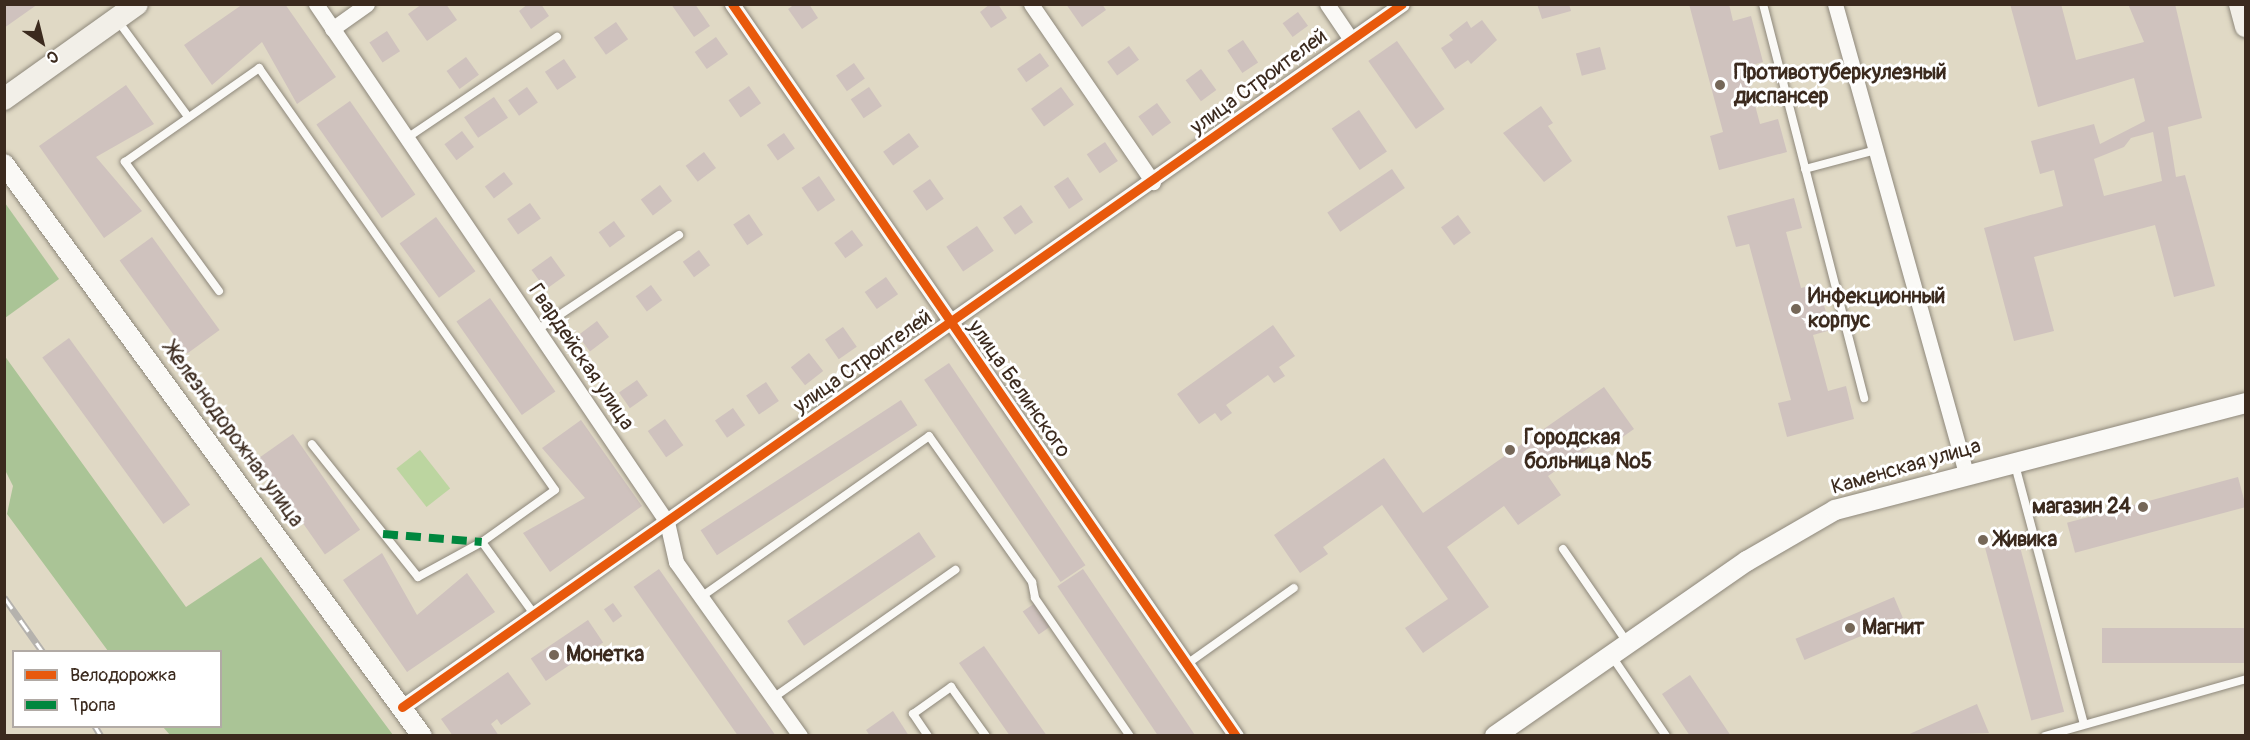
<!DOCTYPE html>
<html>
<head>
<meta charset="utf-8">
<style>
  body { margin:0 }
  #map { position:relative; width:2250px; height:740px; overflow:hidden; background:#e0d9c5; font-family:Pangolin,sans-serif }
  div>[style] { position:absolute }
  .green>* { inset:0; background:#bcd5a0; transform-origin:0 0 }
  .forest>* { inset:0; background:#aac496 }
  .building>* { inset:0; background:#cfc2be; transform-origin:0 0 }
  .roads { filter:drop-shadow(0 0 2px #8e887b) drop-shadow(0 0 2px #8e887b) }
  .service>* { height:8px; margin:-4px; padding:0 4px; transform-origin:4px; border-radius:4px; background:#faf9f6 }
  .minor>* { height:15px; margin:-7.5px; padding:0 7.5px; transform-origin:7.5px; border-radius:7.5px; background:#faf9f6 }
  .tertiary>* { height:20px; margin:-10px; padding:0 10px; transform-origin:10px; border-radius:10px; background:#faf9f6 }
  .secondary>* { height:22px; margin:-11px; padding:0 11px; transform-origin:11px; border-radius:11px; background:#f2efe8 }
  .rail>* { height:7px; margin-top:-3.5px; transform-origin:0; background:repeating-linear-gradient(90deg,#fff 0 14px,#b5b2ad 0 28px); box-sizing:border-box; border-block:2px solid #b5b2ad }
  .quiet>* { height:8px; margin-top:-4px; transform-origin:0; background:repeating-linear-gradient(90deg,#00873e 0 15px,transparent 0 23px) }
  .cycleway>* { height:9px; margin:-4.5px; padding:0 4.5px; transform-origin:4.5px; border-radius:4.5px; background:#e8590c }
  .dots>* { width:16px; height:16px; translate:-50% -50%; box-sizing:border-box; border:3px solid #fff; border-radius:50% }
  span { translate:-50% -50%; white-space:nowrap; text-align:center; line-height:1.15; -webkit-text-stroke:6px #fff; paint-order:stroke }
  .poi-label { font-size:21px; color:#3b2a1e; font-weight:700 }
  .left { translate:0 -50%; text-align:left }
  .right { translate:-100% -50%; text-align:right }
  .street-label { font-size:21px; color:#3b2a1e }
  .frame { position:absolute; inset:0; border:6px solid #3b2a1e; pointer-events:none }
  .legend { position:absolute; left:12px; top:650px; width:210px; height:78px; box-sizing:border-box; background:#fff; border:2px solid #b1aaa5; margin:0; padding:8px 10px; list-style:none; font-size:18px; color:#3b2a1e }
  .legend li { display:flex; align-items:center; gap:12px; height:30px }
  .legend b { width:30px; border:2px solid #b1aaa5 }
  .north { position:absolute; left:12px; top:12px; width:60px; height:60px; -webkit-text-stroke:4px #fff; paint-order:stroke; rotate:145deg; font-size:16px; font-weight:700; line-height:24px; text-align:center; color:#3b2a1e }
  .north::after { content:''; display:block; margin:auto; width:21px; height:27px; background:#3b2a1e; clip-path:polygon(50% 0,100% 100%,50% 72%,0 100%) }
</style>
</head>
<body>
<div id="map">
  <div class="green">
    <div style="left:420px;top:450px;width:49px;height:30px;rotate:52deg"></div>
  </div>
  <div class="forest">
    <div style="clip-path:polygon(5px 203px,59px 279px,5px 318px,4px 318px)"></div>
    <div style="clip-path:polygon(4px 355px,186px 607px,261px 557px,393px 735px,170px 735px,163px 727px,220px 726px,220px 652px,108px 651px,7px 514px,13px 486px,5px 470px)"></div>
  </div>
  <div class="building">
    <div style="clip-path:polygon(4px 4px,38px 4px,4px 28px)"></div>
    <div style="clip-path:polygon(243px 4px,285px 4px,336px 77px,297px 104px,262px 42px,212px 85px,184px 45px)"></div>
    <div style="clip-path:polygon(422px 4px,446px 4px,457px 20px,427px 41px,408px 14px)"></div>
    <div style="clip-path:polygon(528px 4px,541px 4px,549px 16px,531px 29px,519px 11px)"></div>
    <div style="clip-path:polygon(671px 4px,695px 4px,710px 26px,694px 37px)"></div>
    <div style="clip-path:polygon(795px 4px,809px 4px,818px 18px,802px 29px,788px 9px)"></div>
    <div style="clip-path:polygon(990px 4px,998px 4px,1007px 18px,991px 28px,980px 12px)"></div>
    <div style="clip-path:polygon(1066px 4px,1102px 4px,1106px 10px,1082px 27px)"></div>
    <div style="clip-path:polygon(1537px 4px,1569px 4px,1571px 11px,1542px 19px)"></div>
    <div style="clip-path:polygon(1689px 4px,1729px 4px,1733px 21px,1751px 16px,1763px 62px,1745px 67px,1760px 124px,1778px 119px,1787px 152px,1719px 170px,1710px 136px,1723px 132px)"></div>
    <div style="clip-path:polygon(evenodd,2010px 4px,2061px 4px,2076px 60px,2144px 42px,2128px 4px,2175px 4px,2202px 118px,2168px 127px,2176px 177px,2185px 175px,2215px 286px,2174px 297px,2155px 225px,2034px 257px,2054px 331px,2014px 341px,1984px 228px,2063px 206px,2054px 170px,2040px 174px,2031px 141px,2094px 124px,2100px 144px,2145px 121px,2134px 78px,2038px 107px,2010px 4px,2153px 132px,2162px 181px,2104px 196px,2094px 159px,2124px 147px,2131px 138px,2153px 132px)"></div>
    <div style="left:1298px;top:12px;width:17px;height:19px;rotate:54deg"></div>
    <div style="clip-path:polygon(1482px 20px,1497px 40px,1471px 64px,1468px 60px,1455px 69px,1441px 48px,1453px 40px,1449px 35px,1467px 21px,1471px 28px)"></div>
    <div style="left:616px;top:22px;width:21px;height:27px;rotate:55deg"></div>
    <div style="left:387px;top:31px;width:24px;height:21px;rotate:57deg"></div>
    <div style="left:716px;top:37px;width:21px;height:26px;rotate:55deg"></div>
    <div style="left:1243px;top:40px;width:27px;height:19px;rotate:56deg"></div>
    <div style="left:1397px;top:41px;width:83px;height:35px;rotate:55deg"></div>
    <div style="left:1129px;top:46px;width:17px;height:27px;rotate:54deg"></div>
    <div style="left:1600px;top:47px;width:23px;height:25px;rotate:75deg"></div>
    <div style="left:1040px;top:53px;width:16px;height:28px;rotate:55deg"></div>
    <div style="left:466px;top:57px;width:22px;height:24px;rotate:54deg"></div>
    <div style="left:564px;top:59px;width:22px;height:23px;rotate:56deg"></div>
    <div style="left:854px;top:63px;width:19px;height:22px;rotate:55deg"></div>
    <div style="left:1201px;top:69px;width:26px;height:19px;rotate:54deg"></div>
    <div style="clip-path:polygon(126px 85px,154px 124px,96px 157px,142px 211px,104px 238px,39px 146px)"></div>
    <div style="left:749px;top:86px;width:21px;height:25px;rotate:55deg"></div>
    <div style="left:527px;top:87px;width:19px;height:23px;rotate:55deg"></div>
    <div style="left:869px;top:87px;width:23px;height:22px;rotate:56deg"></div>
    <div style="left:1061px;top:87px;width:22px;height:37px;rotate:54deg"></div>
    <div style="left:494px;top:97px;width:25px;height:36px;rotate:56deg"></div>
    <div style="left:350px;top:101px;width:114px;height:41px;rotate:55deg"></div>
    <div style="left:1157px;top:103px;width:24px;height:23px;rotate:54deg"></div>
    <div style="clip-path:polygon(1541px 106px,1553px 123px,1548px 126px,1572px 161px,1544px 182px,1503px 133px)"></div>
    <div style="left:1359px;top:110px;width:50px;height:33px;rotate:56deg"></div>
    <div style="left:462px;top:131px;width:20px;height:22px;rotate:53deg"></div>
    <div style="left:784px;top:133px;width:19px;height:21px;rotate:55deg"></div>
    <div style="left:909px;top:133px;width:17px;height:32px;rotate:54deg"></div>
    <div style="left:1105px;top:142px;width:23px;height:22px;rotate:56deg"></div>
    <div style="left:704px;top:152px;width:20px;height:23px;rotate:53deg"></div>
    <div style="left:1392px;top:169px;width:23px;height:78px;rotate:56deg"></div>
    <div style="left:504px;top:172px;width:15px;height:24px;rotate:53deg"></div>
    <div style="left:819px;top:176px;width:29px;height:21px;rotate:56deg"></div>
    <div style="left:1068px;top:177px;width:27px;height:17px;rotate:56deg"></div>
    <div style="left:930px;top:179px;width:24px;height:21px;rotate:55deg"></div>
    <div style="left:660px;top:185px;width:20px;height:24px;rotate:53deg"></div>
    <div style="clip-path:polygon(1794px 198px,1802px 228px,1786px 232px,1801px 288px,1818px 284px,1831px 330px,1813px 335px,1828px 391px,1846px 386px,1854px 419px,1787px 437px,1778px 403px,1791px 400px,1749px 244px,1736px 247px,1727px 216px)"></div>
    <div style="left:530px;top:203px;width:19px;height:28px;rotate:55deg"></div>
    <div style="left:1021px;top:205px;width:21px;height:22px;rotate:55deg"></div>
    <div style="left:749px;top:214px;width:25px;height:19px;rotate:56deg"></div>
    <div style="left:1458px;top:215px;width:22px;height:21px;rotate:54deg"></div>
    <div style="left:436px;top:217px;width:67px;height:45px;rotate:54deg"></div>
    <div style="left:614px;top:221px;width:19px;height:19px;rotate:54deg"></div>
    <div style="left:977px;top:226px;width:30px;height:37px;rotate:56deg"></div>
    <div style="left:852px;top:230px;width:19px;height:22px;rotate:54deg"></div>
    <div style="left:152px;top:237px;width:115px;height:40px;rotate:54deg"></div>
    <div style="left:699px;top:250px;width:19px;height:20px;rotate:54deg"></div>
    <div style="left:551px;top:256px;width:24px;height:24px;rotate:54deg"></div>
    <div style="left:886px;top:277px;width:21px;height:26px;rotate:55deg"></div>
    <div style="left:651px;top:285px;width:19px;height:19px;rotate:54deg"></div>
    <div style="left:490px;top:298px;width:114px;height:41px;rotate:55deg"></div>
    <div style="left:597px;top:321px;width:20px;height:24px;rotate:53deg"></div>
    <div style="clip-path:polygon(1273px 325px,1295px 356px,1279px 367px,1285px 376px,1274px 383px,1268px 375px,1226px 405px,1232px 413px,1221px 421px,1215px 413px,1199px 424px,1177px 394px)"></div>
    <div style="left:843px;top:327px;width:24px;height:22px;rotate:55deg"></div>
    <div style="left:69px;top:338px;width:206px;height:33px;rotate:54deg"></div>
    <div style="left:809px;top:353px;width:23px;height:23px;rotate:52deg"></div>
    <div style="left:949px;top:363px;width:244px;height:30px;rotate:56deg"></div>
    <div style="left:637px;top:380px;width:19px;height:22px;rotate:55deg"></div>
    <div style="left:766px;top:382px;width:23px;height:24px;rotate:56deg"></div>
    <div style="clip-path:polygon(1604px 387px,1634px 429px,1614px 443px,1609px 434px,1548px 476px,1561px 495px,1518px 525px,1504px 506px,1447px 547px,1489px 607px,1423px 653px,1405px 628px,1448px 599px,1382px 505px,1323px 547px,1328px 554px,1300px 573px,1274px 535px,1384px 458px,1423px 513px)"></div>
    <div style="left:901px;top:400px;width:30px;height:239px;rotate:57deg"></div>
    <div style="left:733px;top:408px;width:21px;height:22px;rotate:55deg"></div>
    <div style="left:665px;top:419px;width:32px;height:21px;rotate:55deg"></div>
    <div style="clip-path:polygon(581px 420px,642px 506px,550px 572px,523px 533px,585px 498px,542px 448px)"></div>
    <div style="left:293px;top:434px;width:117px;height:43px;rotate:55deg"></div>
    <div style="left:2238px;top:477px;width:31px;height:177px;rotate:75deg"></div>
    <div style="left:919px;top:532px;width:30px;height:159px;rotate:56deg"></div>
    <div style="left:2016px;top:532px;width:186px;height:34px;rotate:75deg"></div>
    <div style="clip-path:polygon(382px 553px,417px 615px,467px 573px,495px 612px,407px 672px,343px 580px)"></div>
    <div style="left:659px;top:569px;width:203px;height:31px;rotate:55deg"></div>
    <div style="left:1083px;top:569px;width:202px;height:31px;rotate:56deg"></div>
    <div style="left:1894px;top:597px;width:23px;height:107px;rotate:67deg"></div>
    <div style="left:613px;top:603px;width:16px;height:11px;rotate:55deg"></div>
    <div style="left:1035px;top:603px;width:28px;height:15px;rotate:55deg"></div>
    <div style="left:588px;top:620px;width:27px;height:69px;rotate:56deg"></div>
    <div style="left:2246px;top:628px;width:35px;height:144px;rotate:90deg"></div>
    <div style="clip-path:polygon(984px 646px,1047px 736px,1010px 736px,959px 663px)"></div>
    <div style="clip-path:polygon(508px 672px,531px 704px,501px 725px,497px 719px,491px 724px,499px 736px,453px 736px,441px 719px)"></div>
    <div style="clip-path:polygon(1690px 675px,1731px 736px,1690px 736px,1662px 694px)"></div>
    <div style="clip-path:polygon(1977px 704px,1989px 733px,1905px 736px)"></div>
    <div style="clip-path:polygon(893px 711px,909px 736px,870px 736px,866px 730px)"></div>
  </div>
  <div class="roads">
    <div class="service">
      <div style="left:1763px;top:4px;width:407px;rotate:75.6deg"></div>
      <div style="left:118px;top:21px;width:115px;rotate:53.8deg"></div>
      <div style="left:407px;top:138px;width:181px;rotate:-34deg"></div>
      <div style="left:1805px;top:169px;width:73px;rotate:-15deg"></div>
      <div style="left:219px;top:291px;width:160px;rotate:-126.1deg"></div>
      <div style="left:125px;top:162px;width:164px;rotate:-35deg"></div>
      <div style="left:259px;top:68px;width:515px;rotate:54.95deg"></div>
      <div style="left:555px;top:490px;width:90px;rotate:144.5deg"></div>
      <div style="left:482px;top:542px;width:73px;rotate:151.3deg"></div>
      <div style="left:418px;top:577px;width:170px;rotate:-128.6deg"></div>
      <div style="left:537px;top:330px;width:171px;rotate:-33.8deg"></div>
      <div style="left:2015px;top:465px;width:268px;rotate:75.1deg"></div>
      <div style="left:482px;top:542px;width:89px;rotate:54.2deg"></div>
      <div style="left:1563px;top:549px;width:113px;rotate:55.5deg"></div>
      <div style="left:701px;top:597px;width:279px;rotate:-35.2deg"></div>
      <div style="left:929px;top:436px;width:179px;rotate:54.8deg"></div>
      <div style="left:1032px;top:582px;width:16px;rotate:79deg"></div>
      <div style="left:1035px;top:598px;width:168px;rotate:55.5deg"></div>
      <div style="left:1611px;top:655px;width:98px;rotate:55.8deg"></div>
      <div style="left:1187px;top:664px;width:131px;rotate:-35.4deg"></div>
      <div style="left:773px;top:698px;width:223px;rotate:-35.1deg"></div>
      <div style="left:928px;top:736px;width:27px;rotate:-124deg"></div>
      <div style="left:913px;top:714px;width:47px;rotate:-35.4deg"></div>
      <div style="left:951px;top:687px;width:60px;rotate:54.5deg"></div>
      <div style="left:2045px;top:736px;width:209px;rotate:-15.8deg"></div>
    </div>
    <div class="minor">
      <div style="left:316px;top:4px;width:626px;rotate:55.88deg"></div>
      <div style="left:667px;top:522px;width:41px;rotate:77.3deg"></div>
      <div style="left:676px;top:562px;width:214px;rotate:54.5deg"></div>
      <div style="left:732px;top:4px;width:889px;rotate:55.45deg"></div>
      <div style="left:1031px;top:4px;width:216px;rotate:55.6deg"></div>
      <div style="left:1327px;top:4px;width:41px;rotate:55.9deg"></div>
      <div style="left:1835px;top:4px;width:488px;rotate:74.4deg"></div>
      <div style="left:332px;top:29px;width:43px;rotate:-35.5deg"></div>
      <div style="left:402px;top:707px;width:1222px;rotate:-35.11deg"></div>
    </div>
    <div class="tertiary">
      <div style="left:4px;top:164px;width:708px;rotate:53.84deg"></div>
      <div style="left:1495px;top:736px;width:307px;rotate:-34.8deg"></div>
      <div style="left:1747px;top:561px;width:102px;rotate:-30.1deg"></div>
      <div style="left:1835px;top:510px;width:425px;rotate:-14.6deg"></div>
    </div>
    <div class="secondary">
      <div style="left:2240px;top:4px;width:23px;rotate:75deg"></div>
      <div style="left:4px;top:99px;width:163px;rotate:-35.5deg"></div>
    </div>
  </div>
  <div class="rail">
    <div style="left:4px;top:597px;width:67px;rotate:54.7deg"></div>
    <div style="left:95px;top:726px;width:12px;rotate:59deg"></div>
  </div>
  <div class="quiet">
    <div style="left:383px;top:534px;width:99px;rotate:4.6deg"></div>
  </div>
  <div class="cycleway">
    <div style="left:732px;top:4px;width:889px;rotate:55.45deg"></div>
    <div style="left:402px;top:707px;width:1222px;rotate:-35.11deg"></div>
  </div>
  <div class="dots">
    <div style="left:1720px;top:85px;background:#756758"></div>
    <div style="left:1796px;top:309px;background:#756758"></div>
    <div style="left:1510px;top:450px;background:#756758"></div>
    <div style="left:2143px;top:507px;background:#756758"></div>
    <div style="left:1983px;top:540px;background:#756758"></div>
    <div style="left:1850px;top:628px;background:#756758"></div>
    <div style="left:554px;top:655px;background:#756758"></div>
  </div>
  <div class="poi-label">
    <span class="left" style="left:1734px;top:85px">Противотуберкулезный<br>диспансер</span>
    <span class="left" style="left:1808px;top:309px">Инфекционный<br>корпус</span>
    <span class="left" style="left:1524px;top:450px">Городская<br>больница №5</span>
    <span class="right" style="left:2131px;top:507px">магазин 24</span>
    <span class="left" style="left:1995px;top:540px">Живика</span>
    <span class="left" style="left:1862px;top:628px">Магнит</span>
    <span class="left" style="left:566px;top:655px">Монетка</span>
  </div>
  <div class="street-label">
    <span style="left:1259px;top:82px;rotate:-36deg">улица Строителей</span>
    <span style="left:581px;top:357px;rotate:56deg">Гвардейская улица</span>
    <span style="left:863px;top:362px;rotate:-35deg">улица Строителей</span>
    <span style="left:1019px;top:389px;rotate:55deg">улица Белинского</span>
    <span style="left:233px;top:435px;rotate:54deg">Железнодорожная улица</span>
    <span style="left:1906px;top:467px;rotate:-16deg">Каменская улица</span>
  </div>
  <div class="frame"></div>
  <ul class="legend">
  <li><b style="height:8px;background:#e8590c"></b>Велодорожка</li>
  <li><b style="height:8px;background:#00873e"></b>Тропа</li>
  </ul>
  <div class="north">С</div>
</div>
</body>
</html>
